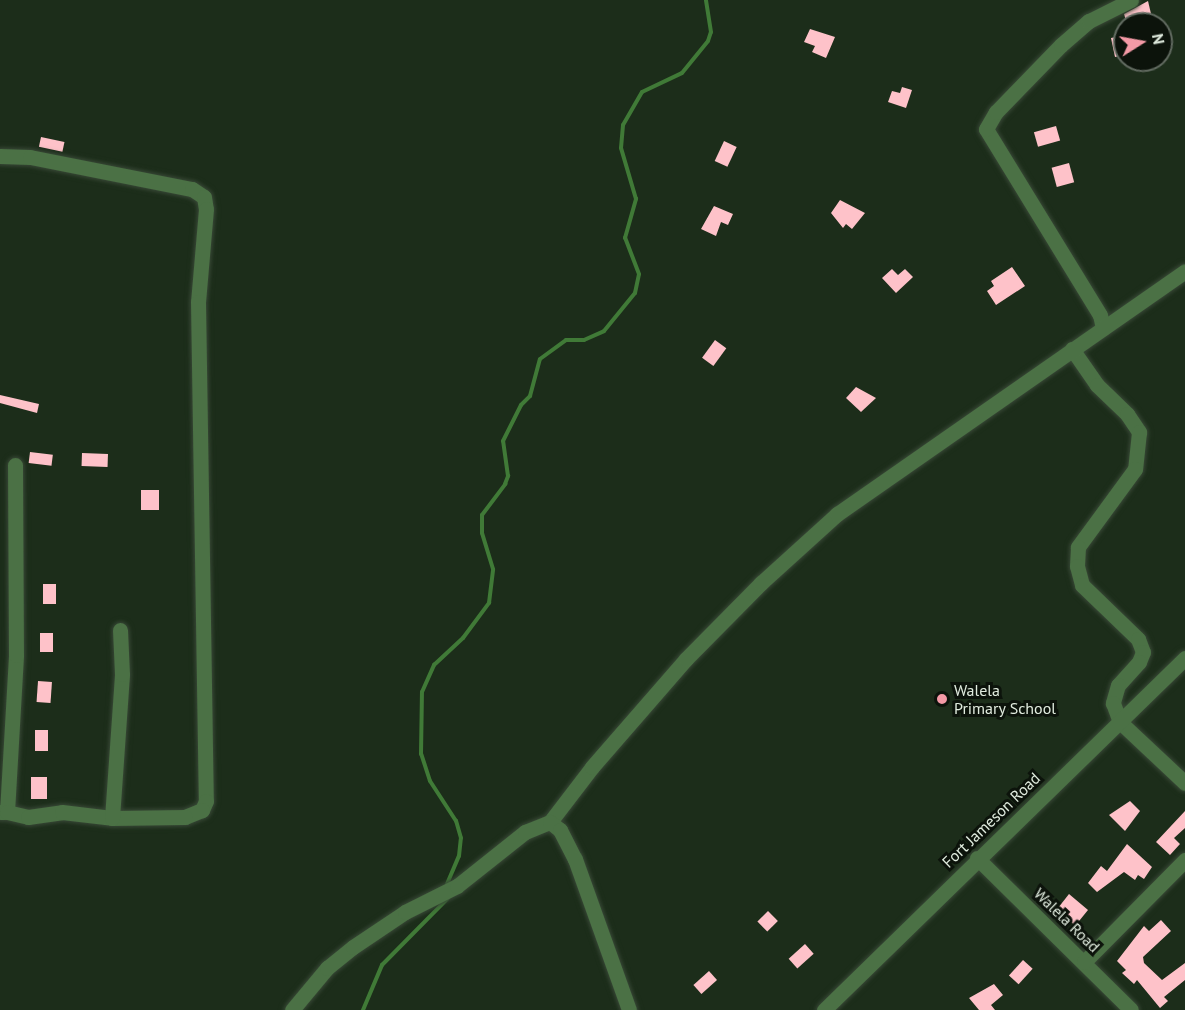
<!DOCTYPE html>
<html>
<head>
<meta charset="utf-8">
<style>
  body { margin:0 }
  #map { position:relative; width:1185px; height:1010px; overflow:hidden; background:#1c2d1a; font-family:"PT Sans",sans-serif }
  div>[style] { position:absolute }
  .stream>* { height:4px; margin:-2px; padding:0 2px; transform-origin:2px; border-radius:2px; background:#407a37 }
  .building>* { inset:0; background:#fec2c9; transform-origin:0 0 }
  .roads { filter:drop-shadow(0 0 2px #384836) drop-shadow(0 0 2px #384836) }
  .minor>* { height:15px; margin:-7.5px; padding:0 7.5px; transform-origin:7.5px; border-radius:7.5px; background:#4b7145 }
  .tertiary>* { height:15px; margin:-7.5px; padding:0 7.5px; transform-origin:7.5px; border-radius:7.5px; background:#4b7145 }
  .dots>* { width:16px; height:16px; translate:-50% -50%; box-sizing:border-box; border:3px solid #0c130b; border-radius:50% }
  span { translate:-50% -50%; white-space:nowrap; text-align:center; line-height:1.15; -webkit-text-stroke:6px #0c130b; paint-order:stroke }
  .poi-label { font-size:16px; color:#e1ecdf }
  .left { translate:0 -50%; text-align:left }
  .street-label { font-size:16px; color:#e1ecdf }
  .north { position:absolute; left:1113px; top:12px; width:60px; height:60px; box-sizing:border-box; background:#0c130b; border:2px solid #616a60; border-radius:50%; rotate:79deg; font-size:16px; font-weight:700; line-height:24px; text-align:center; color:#e1ecdf }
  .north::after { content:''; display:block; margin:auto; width:21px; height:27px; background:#f49aa6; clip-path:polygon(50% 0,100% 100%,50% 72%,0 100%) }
</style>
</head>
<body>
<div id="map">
  <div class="stream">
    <div style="left:447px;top:884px;width:30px;rotate:-67deg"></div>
    <div style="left:459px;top:856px;width:18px;rotate:-84deg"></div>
    <div style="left:461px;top:838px;width:18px;rotate:-106deg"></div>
    <div style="left:456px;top:821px;width:48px;rotate:-123deg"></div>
    <div style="left:430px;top:781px;width:28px;rotate:-108deg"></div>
    <div style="left:421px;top:754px;width:62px;rotate:-89.1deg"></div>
    <div style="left:422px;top:692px;width:30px;rotate:-66deg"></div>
    <div style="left:434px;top:665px;width:40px;rotate:-43deg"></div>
    <div style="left:463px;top:638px;width:44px;rotate:-53.4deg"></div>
    <div style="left:489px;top:603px;width:34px;rotate:-83deg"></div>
    <div style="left:493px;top:569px;width:38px;rotate:-107deg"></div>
    <div style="left:482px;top:533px;width:18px;rotate:-90deg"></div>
    <div style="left:482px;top:515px;width:39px;rotate:-53deg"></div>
    <div style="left:505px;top:484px;width:9px;rotate:-69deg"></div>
    <div style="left:508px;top:476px;width:35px;rotate:-98deg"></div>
    <div style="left:503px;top:441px;width:40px;rotate:-63.4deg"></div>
    <div style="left:521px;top:405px;width:13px;rotate:-45deg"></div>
    <div style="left:530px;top:396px;width:38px;rotate:-75deg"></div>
    <div style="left:540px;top:359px;width:32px;rotate:-36deg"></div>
    <div style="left:566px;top:340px;width:18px"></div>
    <div style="left:584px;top:340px;width:22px;rotate:-24deg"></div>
    <div style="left:604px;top:331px;width:49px;rotate:-50.8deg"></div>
    <div style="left:635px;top:293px;width:19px;rotate:-78deg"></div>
    <div style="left:639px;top:274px;width:39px;rotate:-111deg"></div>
    <div style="left:625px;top:238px;width:41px;rotate:-74.2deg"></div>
    <div style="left:636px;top:199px;width:53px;rotate:-106.4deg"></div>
    <div style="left:621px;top:148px;width:23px;rotate:-85deg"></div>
    <div style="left:623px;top:125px;width:38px;rotate:-60deg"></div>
    <div style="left:642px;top:92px;width:44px;rotate:-25.4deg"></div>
    <div style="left:682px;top:73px;width:41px;rotate:-50.9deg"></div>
    <div style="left:708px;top:41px;width:9px;rotate:-72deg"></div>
    <div style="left:711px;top:32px;width:32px;rotate:-99deg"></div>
    <div style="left:363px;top:1010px;width:49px;rotate:-67.1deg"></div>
    <div style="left:382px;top:965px;width:94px;rotate:-45.4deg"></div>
  </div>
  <div class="building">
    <div style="clip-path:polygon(1148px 1px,1152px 18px,1127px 24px,1124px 14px)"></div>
    <div style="clip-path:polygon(810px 29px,835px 37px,826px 58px,812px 52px,815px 46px,804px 42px)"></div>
    <div style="clip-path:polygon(1125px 35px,1125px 55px,1115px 57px,1111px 38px)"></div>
    <div style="clip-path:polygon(902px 87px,912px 90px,906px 108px,888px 102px,892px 91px,900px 93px)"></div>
    <div style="left:1056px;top:126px;width:15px;height:23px;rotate:74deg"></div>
    <div style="left:41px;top:137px;width:24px;height:10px;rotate:12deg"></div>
    <div style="left:724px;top:141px;width:14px;height:22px;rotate:25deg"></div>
    <div style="left:1069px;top:163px;width:20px;height:18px;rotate:75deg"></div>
    <div style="clip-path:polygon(840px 200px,865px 213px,852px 229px,846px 224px,843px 228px,831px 213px)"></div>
    <div style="clip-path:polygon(714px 206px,733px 214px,728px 225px,721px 222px,716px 236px,701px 229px)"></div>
    <div style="clip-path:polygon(1012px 267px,1025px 286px,996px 305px,987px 291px,994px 286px,991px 281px)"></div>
    <div style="clip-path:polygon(892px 269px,898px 275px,905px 269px,913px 277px,896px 293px,882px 278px)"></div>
    <div style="left:715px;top:340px;width:14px;height:22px;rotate:36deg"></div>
    <div style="clip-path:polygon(856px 387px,876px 398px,861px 412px,846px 398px)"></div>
    <div style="clip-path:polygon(0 395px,39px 404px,37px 413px,0 403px)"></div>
    <div style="left:30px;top:452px;width:23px;height:11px;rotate:7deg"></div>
    <div style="left:82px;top:453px;width:26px;height:13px;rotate:2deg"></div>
    <div style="left:141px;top:490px;width:18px;height:20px"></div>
    <div style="left:43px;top:584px;width:13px;height:20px"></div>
    <div style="left:40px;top:633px;width:13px;height:19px"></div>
    <div style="left:38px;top:681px;width:14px;height:21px;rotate:4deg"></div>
    <div style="left:35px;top:730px;width:13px;height:21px"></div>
    <div style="left:31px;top:777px;width:16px;height:22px"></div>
    <div style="clip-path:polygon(1130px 801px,1140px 811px,1125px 831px,1109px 815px)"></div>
    <div style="clip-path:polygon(1185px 811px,1185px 828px,1174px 838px,1180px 844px,1170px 855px,1156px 842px)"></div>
    <div style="clip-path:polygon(1127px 844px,1152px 867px,1144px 879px,1138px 875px,1135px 880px,1124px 872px,1097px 892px,1088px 883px,1101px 866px,1107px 871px)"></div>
    <div style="clip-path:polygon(1069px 894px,1088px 910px,1075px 926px,1058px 908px)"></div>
    <div style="left:768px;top:911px;width:14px;height:15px;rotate:45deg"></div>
    <div style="clip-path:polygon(1161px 920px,1171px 931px,1143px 957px,1144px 963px,1162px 980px,1185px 963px,1185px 980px,1164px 997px,1168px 1001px,1160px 1008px,1137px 980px,1134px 984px,1122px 973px,1126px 970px,1117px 961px,1144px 926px,1149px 931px)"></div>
    <div style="left:805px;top:944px;width:13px;height:22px;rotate:48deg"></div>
    <div style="left:1023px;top:960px;width:13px;height:21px;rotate:42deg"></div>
    <div style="left:709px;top:971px;width:12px;height:21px;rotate:48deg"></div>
    <div style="clip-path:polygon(994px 984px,1003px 995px,991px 1005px,995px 1010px,979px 1010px,969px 998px)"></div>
  </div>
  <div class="roads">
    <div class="minor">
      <div style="left:0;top:156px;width:30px;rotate:2deg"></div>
      <div style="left:30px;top:157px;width:165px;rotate:11.2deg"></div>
      <div style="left:192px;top:189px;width:14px;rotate:34deg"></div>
      <div style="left:204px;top:197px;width:12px;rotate:81deg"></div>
      <div style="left:206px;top:209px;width:93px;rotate:94.9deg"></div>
      <div style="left:198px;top:302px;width:499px;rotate:89.1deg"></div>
      <div style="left:206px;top:801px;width:10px;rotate:114deg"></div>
      <div style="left:202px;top:810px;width:18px;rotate:158deg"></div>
      <div style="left:185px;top:817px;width:73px;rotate:179.2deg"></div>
      <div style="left:1103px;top:328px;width:13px;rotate:-103deg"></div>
      <div style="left:1100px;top:315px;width:218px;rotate:-121.5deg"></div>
      <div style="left:986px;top:129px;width:20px;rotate:-60deg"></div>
      <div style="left:996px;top:112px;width:93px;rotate:-45.9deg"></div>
      <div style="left:1061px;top:45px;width:37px;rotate:-41deg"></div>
      <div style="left:1089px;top:21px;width:47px;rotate:-26.6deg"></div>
      <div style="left:1072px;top:349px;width:44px;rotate:55.2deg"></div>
      <div style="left:1097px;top:385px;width:42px;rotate:44deg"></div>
      <div style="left:1127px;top:414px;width:22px;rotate:56deg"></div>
      <div style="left:1139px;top:432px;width:37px;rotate:96deg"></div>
      <div style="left:1135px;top:469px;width:97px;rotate:126.2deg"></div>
      <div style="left:1078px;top:547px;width:19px;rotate:93deg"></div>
      <div style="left:1077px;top:566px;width:20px;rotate:75deg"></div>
      <div style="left:1082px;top:585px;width:78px;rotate:44deg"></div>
      <div style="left:1138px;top:639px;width:14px;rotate:69deg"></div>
      <div style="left:1143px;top:652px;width:11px;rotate:112deg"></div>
      <div style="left:1139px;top:662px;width:31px;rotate:132deg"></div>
      <div style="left:1118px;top:685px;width:19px;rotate:106deg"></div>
      <div style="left:1113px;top:703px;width:20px;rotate:70deg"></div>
      <div style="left:1120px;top:722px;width:89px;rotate:43.2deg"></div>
      <div style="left:0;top:812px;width:7px"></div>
      <div style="left:7px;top:812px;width:157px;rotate:-86.7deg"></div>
      <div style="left:16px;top:655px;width:190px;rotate:-90.3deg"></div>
      <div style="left:7px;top:812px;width:22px;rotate:13deg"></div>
      <div style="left:28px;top:817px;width:34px;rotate:-8deg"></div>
      <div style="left:62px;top:812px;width:50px;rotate:6.8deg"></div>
      <div style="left:112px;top:818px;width:144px;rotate:-86deg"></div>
      <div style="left:122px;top:674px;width:44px;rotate:-92.6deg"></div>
      <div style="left:550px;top:822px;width:69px;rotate:-52.6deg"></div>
      <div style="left:592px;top:767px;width:143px;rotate:-49deg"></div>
      <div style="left:686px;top:659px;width:107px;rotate:-45.4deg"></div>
      <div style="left:761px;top:583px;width:103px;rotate:-42.2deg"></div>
      <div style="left:837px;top:514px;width:424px;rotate:-34.9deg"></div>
      <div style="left:977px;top:858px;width:216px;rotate:44.6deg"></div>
      <div style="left:1084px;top:962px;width:144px;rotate:-45.3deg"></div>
      <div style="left:292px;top:1010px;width:55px;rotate:-50.2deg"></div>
      <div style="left:327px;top:968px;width:33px;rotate:-39deg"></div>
      <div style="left:353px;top:947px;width:63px;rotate:-33.9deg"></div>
      <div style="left:405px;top:912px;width:58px;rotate:-26.6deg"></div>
      <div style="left:457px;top:886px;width:87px;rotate:-38.5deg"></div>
      <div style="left:525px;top:832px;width:27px;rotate:-22deg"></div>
      <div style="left:550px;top:822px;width:13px;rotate:39deg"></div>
      <div style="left:560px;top:830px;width:33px;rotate:63deg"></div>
      <div style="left:575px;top:859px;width:160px;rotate:70.3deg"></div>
    </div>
    <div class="tertiary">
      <div style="left:824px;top:1010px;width:504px;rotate:-44.28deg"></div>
    </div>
  </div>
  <div class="dots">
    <div style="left:942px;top:699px;background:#f49aa6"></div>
  </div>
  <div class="poi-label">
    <span class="left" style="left:954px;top:699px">Walela<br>Primary School</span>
  </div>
  <div class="street-label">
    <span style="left:991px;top:820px;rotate:-44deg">Fort Jameson Road</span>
    <span style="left:1067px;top:920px;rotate:44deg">Walela Road</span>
  </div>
  <div class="north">N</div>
</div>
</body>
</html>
